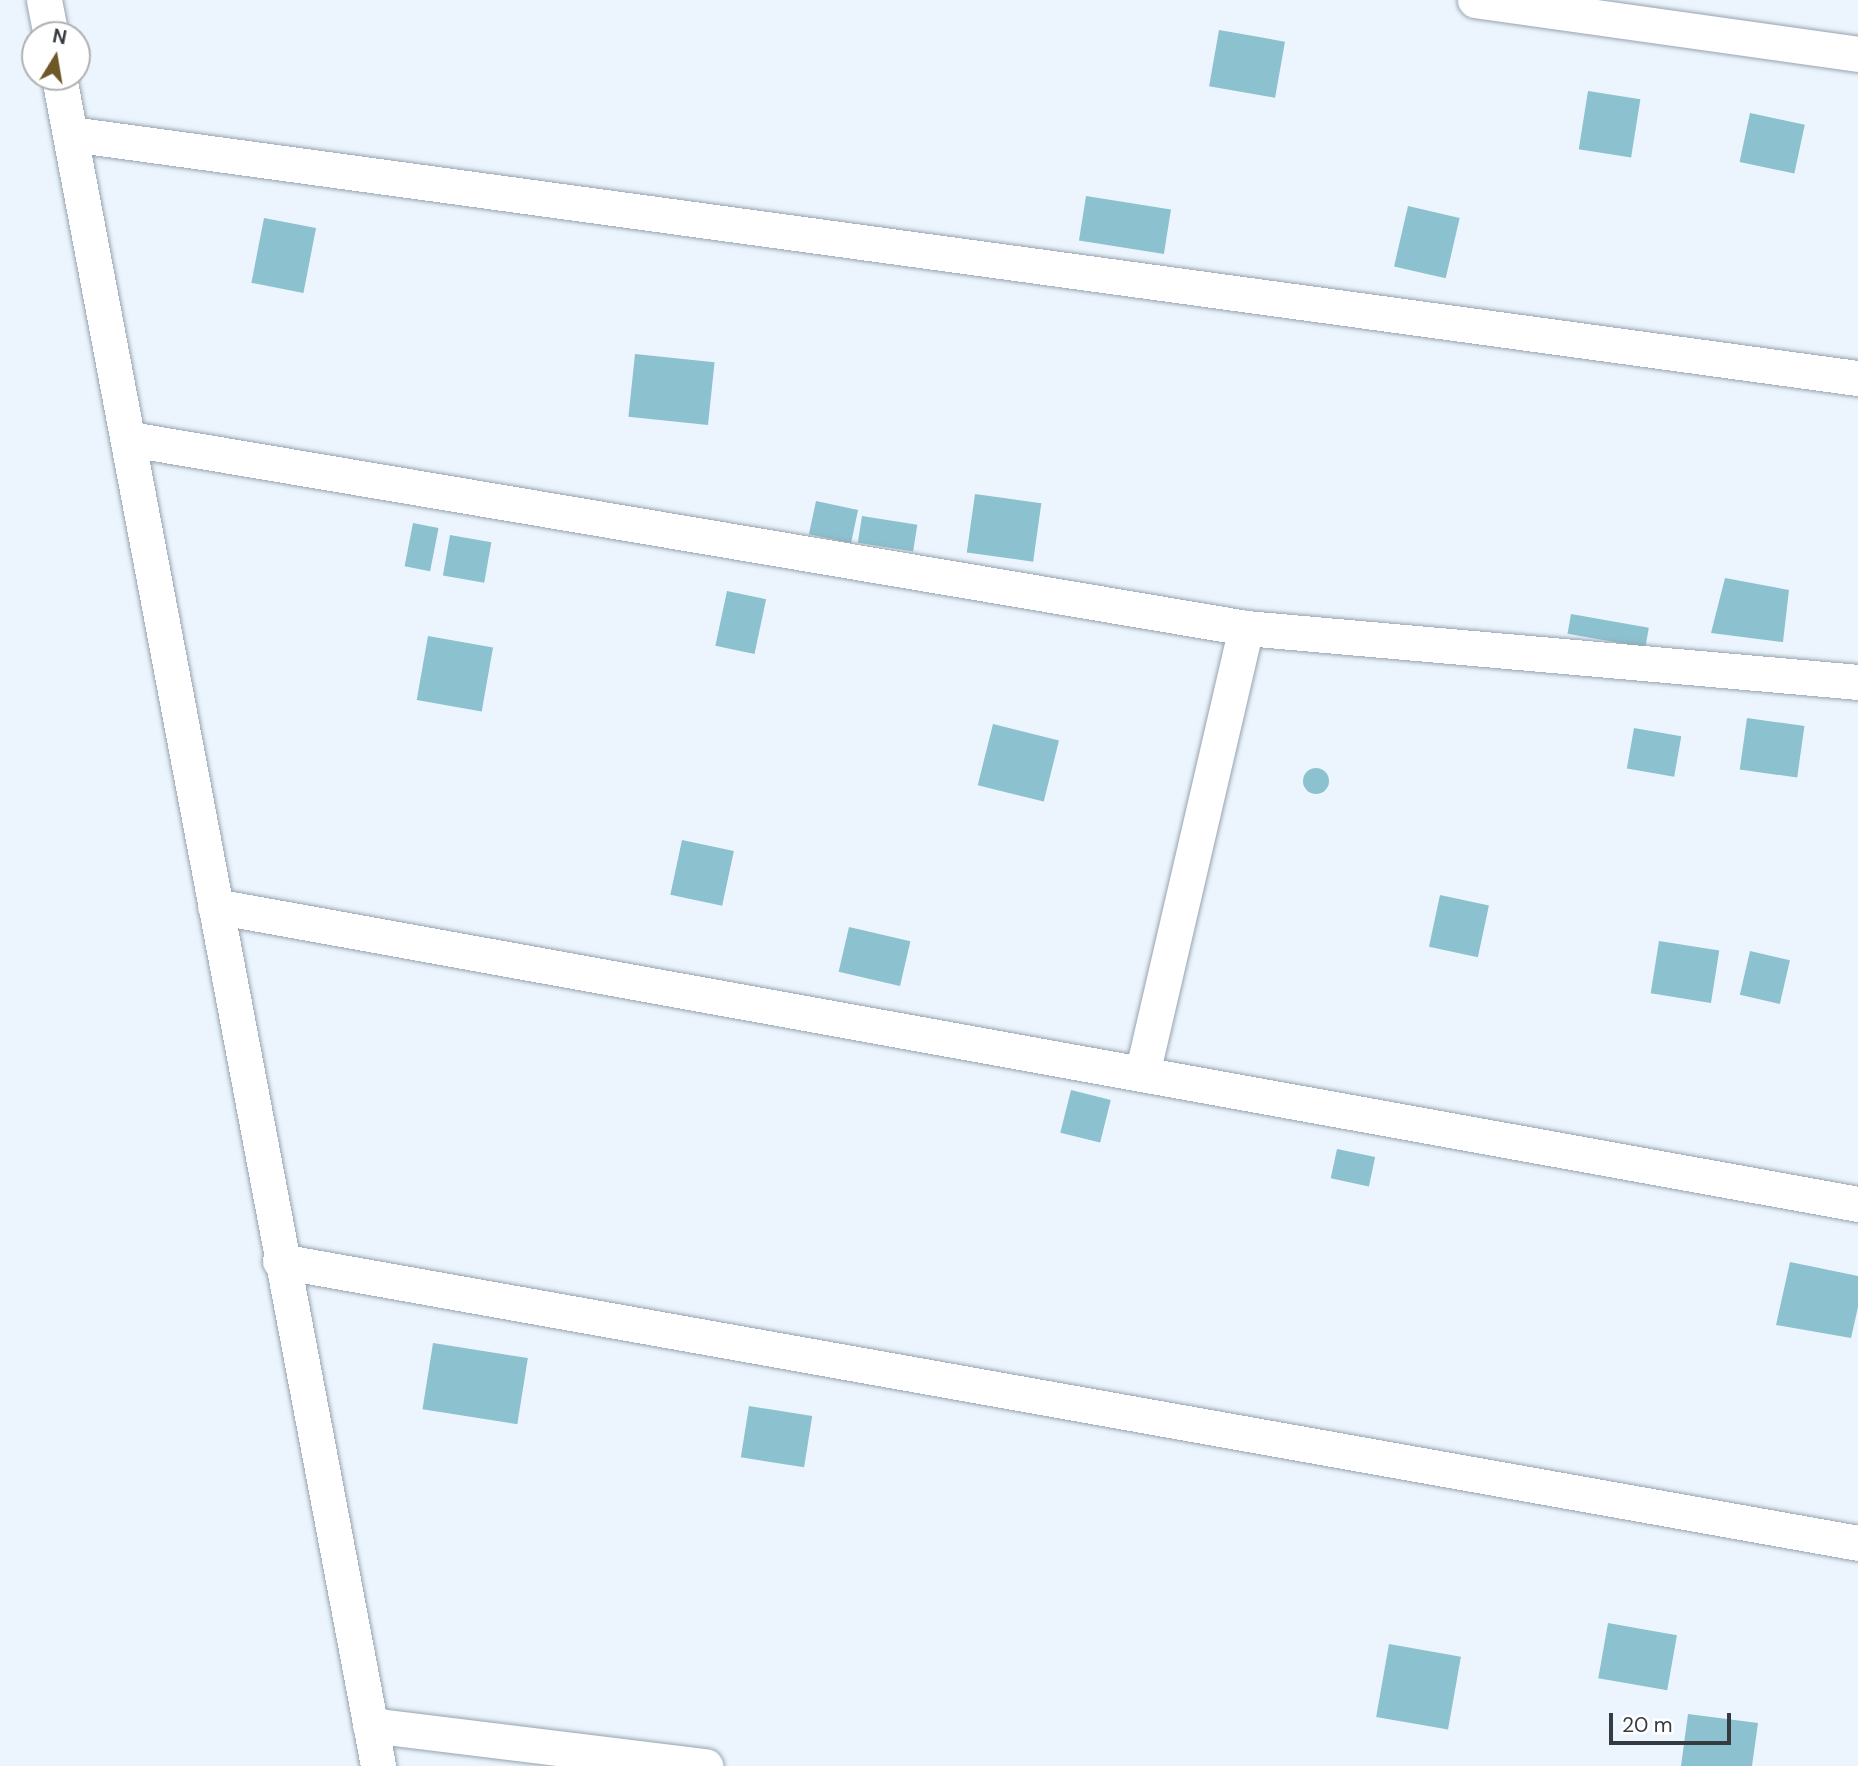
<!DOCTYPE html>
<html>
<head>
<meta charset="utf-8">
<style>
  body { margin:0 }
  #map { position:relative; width:1858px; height:1766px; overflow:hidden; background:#ecf5fd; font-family:"DM Sans",sans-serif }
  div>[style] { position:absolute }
  .building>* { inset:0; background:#8cc1cf; transform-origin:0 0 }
  .round { border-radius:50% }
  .roads { filter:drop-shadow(0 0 2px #96a3b0) drop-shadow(0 0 2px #96a3b0) }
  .minor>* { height:35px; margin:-17.5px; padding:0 17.5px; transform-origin:17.5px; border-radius:17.5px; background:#fff }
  span { translate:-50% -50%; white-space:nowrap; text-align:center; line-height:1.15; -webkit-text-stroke:5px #fff; paint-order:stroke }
  .north { position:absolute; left:21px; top:21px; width:70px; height:70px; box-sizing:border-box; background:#fff; border:2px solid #afb1b3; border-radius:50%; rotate:11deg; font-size:19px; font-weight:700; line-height:28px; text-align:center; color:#363b41 }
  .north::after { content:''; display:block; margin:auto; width:24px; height:32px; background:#6f5828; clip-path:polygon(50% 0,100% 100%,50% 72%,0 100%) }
  .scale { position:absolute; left:1609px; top:1713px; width:122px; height:32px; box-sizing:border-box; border:4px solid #363b41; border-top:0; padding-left:9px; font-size:21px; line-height:24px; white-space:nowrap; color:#363b41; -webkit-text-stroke:5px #fff; paint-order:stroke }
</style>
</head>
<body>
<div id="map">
  <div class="building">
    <div style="left:1219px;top:30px;width:67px;height:57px;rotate:10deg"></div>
    <div style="left:1588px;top:91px;width:53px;height:59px;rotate:9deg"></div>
    <div style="left:1750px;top:113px;width:56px;height:50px;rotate:12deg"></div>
    <div style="left:1086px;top:196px;width:86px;height:45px;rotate:9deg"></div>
    <div style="left:1408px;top:206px;width:53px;height:62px;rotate:13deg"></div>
    <div style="left:264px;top:218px;width:53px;height:66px;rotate:11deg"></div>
    <div style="left:635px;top:354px;width:80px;height:63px;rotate:6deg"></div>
    <div style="left:975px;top:494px;width:67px;height:59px;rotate:8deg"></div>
    <div style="left:816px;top:501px;width:43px;height:34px;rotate:12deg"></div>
    <div style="left:862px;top:516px;width:56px;height:27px;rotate:9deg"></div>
    <div style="left:413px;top:523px;width:26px;height:44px;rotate:11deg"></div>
    <div style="left:450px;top:535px;width:42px;height:41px;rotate:10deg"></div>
    <div style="clip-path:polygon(1725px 578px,1789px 590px,1783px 642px,1711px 633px)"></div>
    <div style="left:727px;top:591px;width:40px;height:56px;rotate:12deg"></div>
    <div style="left:1571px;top:614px;width:79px;height:20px;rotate:10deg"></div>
    <div style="left:428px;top:636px;width:66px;height:65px;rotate:10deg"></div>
    <div style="left:1747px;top:718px;width:58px;height:52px;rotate:8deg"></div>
    <div style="left:993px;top:724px;width:68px;height:63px;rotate:14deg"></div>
    <div style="left:1634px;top:728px;width:48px;height:41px;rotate:10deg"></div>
    <div class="round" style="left:1303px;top:768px;width:26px;height:26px"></div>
    <div style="left:682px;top:840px;width:53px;height:56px;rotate:12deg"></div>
    <div style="left:1440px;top:895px;width:50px;height:53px;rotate:12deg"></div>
    <div style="left:849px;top:927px;width:63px;height:46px;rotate:13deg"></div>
    <div style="left:1659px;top:941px;width:61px;height:53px;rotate:9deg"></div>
    <div style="left:1750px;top:951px;width:41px;height:45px;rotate:13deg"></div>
    <div style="left:1071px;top:1090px;width:41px;height:44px;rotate:14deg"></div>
    <div style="left:1337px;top:1149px;width:39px;height:30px;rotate:12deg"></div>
    <div style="clip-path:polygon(1790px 1262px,1858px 1276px,1858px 1307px,1851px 1338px,1776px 1325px)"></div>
    <div style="left:433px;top:1343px;width:96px;height:67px;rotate:9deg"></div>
    <div style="left:749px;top:1406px;width:64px;height:52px;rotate:9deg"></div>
    <div style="left:1608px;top:1623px;width:70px;height:56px;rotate:10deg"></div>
    <div style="left:1389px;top:1644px;width:73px;height:74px;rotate:10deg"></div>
    <div style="clip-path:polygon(1688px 1714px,1758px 1723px,1752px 1766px,1681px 1766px)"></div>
  </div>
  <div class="roads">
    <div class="minor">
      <div style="left:44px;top:0;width:36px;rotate:79deg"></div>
      <div style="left:1475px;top:0;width:387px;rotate:8deg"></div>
      <div style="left:59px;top:77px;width:1719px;rotate:79.3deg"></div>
      <div style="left:71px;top:134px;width:1804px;rotate:7.78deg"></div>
      <div style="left:130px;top:439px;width:1132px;rotate:9.61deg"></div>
      <div style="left:1246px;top:628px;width:614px;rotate:5.04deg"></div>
      <div style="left:215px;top:906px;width:1670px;rotate:10.28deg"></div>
      <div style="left:1142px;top:1074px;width:458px;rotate:-76.9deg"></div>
      <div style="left:280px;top:1261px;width:1603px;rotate:10.13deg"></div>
      <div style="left:370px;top:1725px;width:338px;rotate:7deg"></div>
    </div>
  </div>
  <div class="north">N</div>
  <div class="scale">20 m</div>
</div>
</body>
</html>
